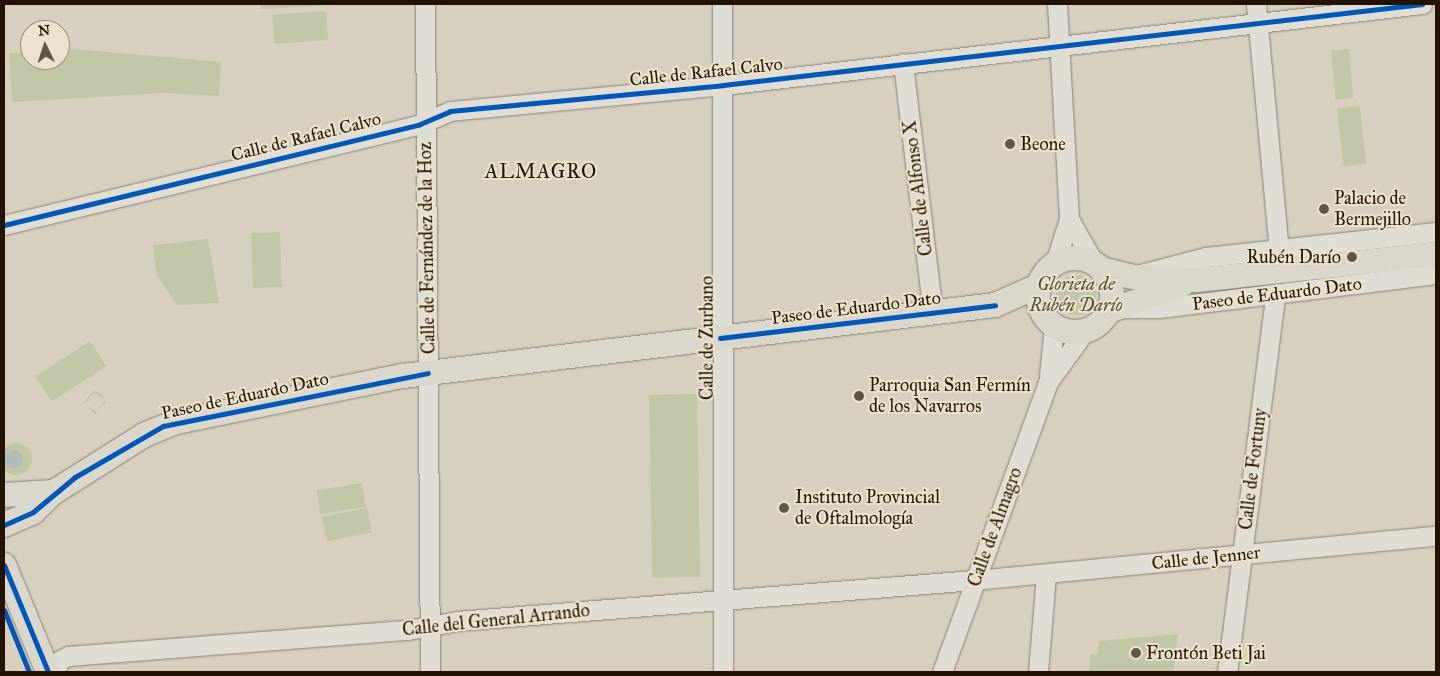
<!DOCTYPE html>
<html>
<head>
<meta charset="utf-8">
<style>
  body { margin:0 }
  #map { position:relative; width:1440px; height:676px; overflow:hidden; background:#d8d0be; font-family:"IM FELL Great Primer",serif }
  div>[style] { position:absolute }
  .green>* { inset:0; background:#c0c6a6; transform-origin:0 0 }
  .round { border-radius:50% }
  .water>* { inset:0; background:#adbdba }
  .roads { filter:drop-shadow(0 0 1px #888175) drop-shadow(0 0 1px #888175) }
  .minor>* { height:19px; margin:-9.5px; padding:0 9.5px; transform-origin:9.5px; border-radius:9.5px; background:#e0ddd4 }
  .major>* { height:24px; margin:-12px; padding:0 12px; transform-origin:12px; border-radius:12px; background:#dbd7cd }
  .major>.ring { margin:-12px; padding:0; box-sizing:content-box; background:none; border:24px solid #dbd7cd; border-radius:50% }
  .cycleway>* { height:5px; margin:-2.5px; padding:0 2.5px; transform-origin:2.5px; border-radius:2.5px; background:#0057b8 }
  .dots>* { width:14px; height:14px; translate:-50% -50%; box-sizing:border-box; border:2px solid #ece3ce; border-radius:50% }
  span { translate:-50% -50%; white-space:nowrap; text-align:center; line-height:1.15; -webkit-text-stroke:4px #ece3ce; paint-order:stroke }
  .street-label { font-size:18px; color:#231200 }
  .poi-label { font-size:18px; color:#231200 }
  .left { translate:0 -50%; text-align:left }
  .right { translate:-100% -50%; text-align:right }
  .park-label { font-size:18px; color:#534e33; font-style:italic }
  .quarter-label { font-size:20px; color:#231200; letter-spacing:1px }
  .frame { position:absolute; inset:0; border:5px solid #231200; pointer-events:none }
  .north { position:absolute; left:20px; top:20px; width:50px; height:50px; box-sizing:border-box; background:#ece3ce; border:1px solid #9c8f7c; border-radius:50%; rotate:356deg; font-size:14px; font-weight:700; line-height:20px; text-align:center; color:#231200 }
  .north::after { content:''; display:block; margin:auto; width:18px; height:22px; background:#625442; clip-path:polygon(50% 0,100% 100%,50% 72%,0 100%) }
</style>
</head>
<body>
<div id="map">
  <div class="green">
    <div style="clip-path:polygon(260px 4px,320px 4px,321px 6px,261px 9px)"></div>
    <div style="left:326px;top:11px;width:29px;height:54px;rotate:86deg"></div>
    <div style="clip-path:polygon(75px 49px,221px 62px,219px 96px,164px 93px,12px 102px,9px 53px,30px 52px,30px 60px,60px 60px,60px 50px)"></div>
    <div style="left:1349px;top:49px;width:49px;height:18px;rotate:85deg"></div>
    <div style="left:1360px;top:106px;width:58px;height:23px;rotate:84deg"></div>
    <div style="left:280px;top:232px;width:55px;height:29px;rotate:88deg"></div>
    <div style="clip-path:polygon(208px 239px,219px 303px,177px 305px,156px 274px,153px 245px)"></div>
    <div class="round" style="left:1056px;top:275px;width:40px;height:40px"></div>
    <div style="left:90px;top:341px;width:30px;height:65px;rotate:57deg"></div>
    <div style="clip-path:polygon(evenodd,94px 391px,101px 393px,106px 402px,95px 414px,84px 402px,94px 391px,93px 393px,105px 400px,97px 412px,85px 404px,93px 393px)"></div>
    <div style="left:697px;top:394px;width:183px;height:48px;rotate:89deg"></div>
    <div class="round" style="left:0;top:443px;width:32px;height:32px"></div>
    <div style="left:362px;top:483px;width:24px;height:46px;rotate:81deg"></div>
    <div style="left:367px;top:508px;width:25px;height:46px;rotate:79deg"></div>
    <div style="clip-path:polygon(1178px 634px,1173px 672px,1089px 672px,1090px 654px,1097px 654px,1099px 641px)"></div>
  </div>
  <div class="water">
    <div class="round" style="left:5px;top:450px;width:18px;height:18px"></div>
  </div>
  <div class="roads">
    <div class="minor">
      <div style="left:425px;top:4px;width:668px;rotate:89.57deg"></div>
      <div style="left:722px;top:4px;width:668px;rotate:89.91deg"></div>
      <div style="left:1256px;top:4px;width:248px;rotate:84.7deg"></div>
      <div style="left:903px;top:63px;width:252px;rotate:83.2deg"></div>
      <div style="left:1069px;top:219px;width:51px;rotate:60.4deg"></div>
      <div style="left:4px;top:225px;width:428px;rotate:-13.6deg"></div>
      <div style="left:420px;top:124px;width:33px;rotate:-23deg"></div>
      <div style="left:450px;top:111px;width:274px;rotate:-5.4deg"></div>
      <div style="left:723px;top:85px;width:704px;rotate:-6.61deg"></div>
      <div style="left:1055px;top:263px;width:46px;rotate:-72.3deg"></div>
      <div style="left:1069px;top:219px;width:215px;rotate:-93.2deg"></div>
      <div style="left:1141px;top:274px;width:67px;rotate:-14.7deg"></div>
      <div style="left:1206px;top:257px;width:231px;rotate:-6.2deg"></div>
      <div style="left:1125px;top:308px;width:34px"></div>
      <div style="left:1159px;top:308px;width:279px;rotate:-7deg"></div>
      <div style="left:1049px;top:375px;width:49px;rotate:-84.2deg"></div>
      <div style="left:54px;top:672px;width:13px;rotate:-63deg"></div>
      <div style="left:60px;top:660px;width:9px;rotate:-27deg"></div>
      <div style="left:68px;top:656px;width:341px;rotate:-4.4deg"></div>
      <div style="left:408px;top:630px;width:50px;rotate:-10.4deg"></div>
      <div style="left:457px;top:621px;width:520px;rotate:-4.53deg"></div>
      <div style="left:975px;top:580px;width:463px;rotate:-5.5deg"></div>
      <div style="left:942px;top:672px;width:309px;rotate:-69.9deg"></div>
      <div style="left:1048px;top:382px;width:63px;rotate:-54deg"></div>
      <div style="left:1038px;top:672px;width:98px;rotate:-85.3deg"></div>
      <div style="left:1227px;top:672px;width:380px;rotate:-82.7deg"></div>
    </div>
    <div class="major">
      <div class="ring" style="left:1038px;top:258px;width:50px;height:50px"></div>
      <div style="left:1101px;top:269px;width:32px;rotate:14deg"></div>
      <div style="left:1132px;top:277px;width:66px;rotate:2.6deg"></div>
      <div style="left:1198px;top:280px;width:239px;rotate:-6.2deg"></div>
      <div style="left:1109px;top:311px;width:77px;rotate:-19.6deg"></div>
      <div style="left:4px;top:495px;width:50px;rotate:-3.4deg"></div>
      <div style="left:4px;top:525px;width:32px;rotate:-24deg"></div>
      <div style="left:33px;top:512px;width:29px;rotate:-44deg"></div>
      <div style="left:54px;top:492px;width:107px;rotate:-32.3deg"></div>
      <div style="left:144px;top:435px;width:35px;rotate:-22deg"></div>
      <div style="left:176px;top:422px;width:232px;rotate:-11.5deg"></div>
      <div style="left:403px;top:376px;width:596px;rotate:-6.84deg"></div>
      <div style="left:995px;top:305px;width:47px;rotate:-23.8deg"></div>
      <div style="left:4px;top:565px;width:116px;rotate:67.6deg"></div>
    </div>
  </div>
  <div class="cycleway">
    <div style="left:4px;top:225px;width:428px;rotate:-13.6deg"></div>
    <div style="left:420px;top:124px;width:33px;rotate:-23deg"></div>
    <div style="left:450px;top:111px;width:274px;rotate:-5.4deg"></div>
    <div style="left:723px;top:85px;width:704px;rotate:-6.61deg"></div>
    <div style="left:720px;top:338px;width:277px;rotate:-6.8deg"></div>
    <div style="left:4px;top:525px;width:32px;rotate:-24deg"></div>
    <div style="left:33px;top:512px;width:55px;rotate:-39.8deg"></div>
    <div style="left:75px;top:477px;width:102px;rotate:-30.1deg"></div>
    <div style="left:163px;top:426px;width:270px;rotate:-11.3deg"></div>
    <div style="left:4px;top:565px;width:116px;rotate:67.6deg"></div>
    <div style="left:4px;top:610px;width:67px;rotate:68deg"></div>
  </div>
  <div class="dots">
    <div style="left:1010px;top:144px;background:#625442"></div>
    <div style="left:1324px;top:209px;background:#625442"></div>
    <div style="left:1352px;top:257px;background:#625442"></div>
    <div style="left:859px;top:396px;background:#625442"></div>
    <div style="left:784px;top:508px;background:#625442"></div>
    <div style="left:1136px;top:653px;background:#625442"></div>
  </div>
  <div class="street-label">
    <span style="left:706px;top:72px;rotate:-6deg">Calle de Rafael Calvo</span>
    <span style="left:306px;top:137px;rotate:-14deg">Calle de Rafael Calvo</span>
    <span style="left:918px;top:188px;rotate:-97deg">Calle de Alfonso X</span>
    <span style="left:427px;top:248px;rotate:-91deg">Calle de Fernández de la Hoz</span>
    <span style="left:1277px;top:294px;rotate:-7deg">Paseo de Eduardo Dato</span>
    <span style="left:856px;top:308px;rotate:-7deg">Paseo de Eduardo Dato</span>
    <span style="left:707px;top:338px;rotate:-90deg">Calle de Zurbano</span>
    <span style="left:245px;top:396px;rotate:-12deg">Paseo de Eduardo Dato</span>
    <span style="left:1253px;top:469px;rotate:-83deg">Calle de Fortuny</span>
    <span style="left:995px;top:527px;rotate:-70deg">Calle de Almagro</span>
    <span style="left:1206px;top:558px;rotate:-6deg">Calle de Jenner</span>
    <span style="left:496px;top:620px;rotate:-6deg">Calle del General Arrando</span>
  </div>
  <div class="poi-label">
    <span class="left" style="left:1020px;top:144px">Beone</span>
    <span class="left" style="left:1334px;top:209px">Palacio de<br>Bermejillo</span>
    <span class="right" style="left:1341px;top:257px">Rubén Darío</span>
    <span class="left" style="left:869px;top:396px">Parroquia San Fermín<br>de los Navarros</span>
    <span class="left" style="left:795px;top:508px">Instituto Provincial<br>de Oftalmología</span>
    <span class="left" style="left:1146px;top:653px">Frontón Beti Jai</span>
  </div>
  <div class="park-label">
    <span style="left:1076px;top:295px">Glorieta de<br>Rubén Darío</span>
  </div>
  <div class="quarter-label">
    <span style="left:541px;top:171px">ALMAGRO</span>
  </div>
  <div class="frame"></div>
  <div class="north">N</div>
</div>
</body>
</html>
